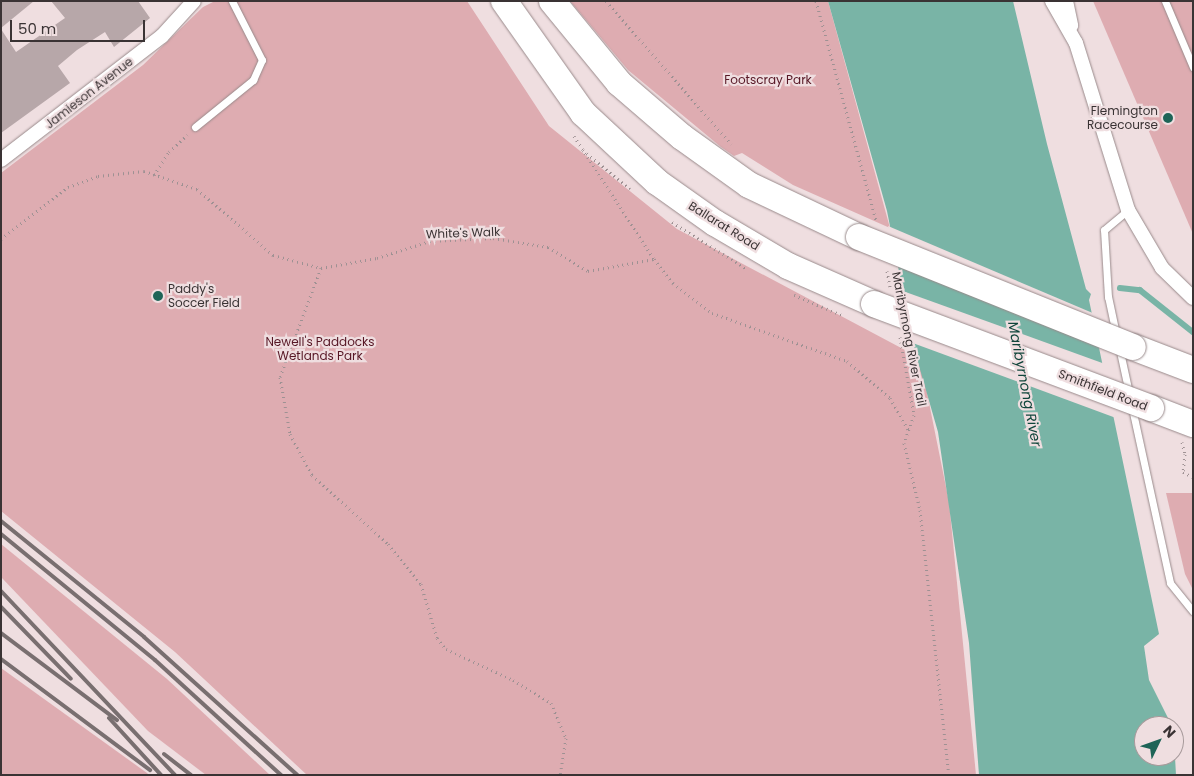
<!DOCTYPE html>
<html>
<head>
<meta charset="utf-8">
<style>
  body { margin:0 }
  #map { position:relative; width:1194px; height:776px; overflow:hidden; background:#efdee0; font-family:Poppins,sans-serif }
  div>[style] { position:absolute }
  .green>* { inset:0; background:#deacb1 }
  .water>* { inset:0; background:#79b4a6 }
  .pier>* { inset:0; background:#efdee0 }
  .stream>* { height:5.5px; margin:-2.75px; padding:0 2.75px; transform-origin:2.75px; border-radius:2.75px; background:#79b4a6 }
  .building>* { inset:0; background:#b7a7a9 }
  .path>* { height:3px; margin-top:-1.5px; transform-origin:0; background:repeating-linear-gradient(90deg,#9e9193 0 1px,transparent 0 5px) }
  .roads { filter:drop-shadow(0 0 1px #998a8b) drop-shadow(0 0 1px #998a8b) }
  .lane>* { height:7px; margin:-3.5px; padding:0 3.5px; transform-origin:3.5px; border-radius:3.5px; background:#fff }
  .street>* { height:14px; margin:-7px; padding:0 7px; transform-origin:7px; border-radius:7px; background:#fff }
  .highway>* { height:26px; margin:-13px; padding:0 13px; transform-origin:13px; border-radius:13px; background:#fff }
  .rail>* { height:4px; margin:-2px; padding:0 2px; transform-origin:2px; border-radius:2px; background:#796f70 }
  .bridges { filter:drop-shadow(0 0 1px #998a8b) drop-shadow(0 0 1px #998a8b) }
  .highway-bridge>* { height:26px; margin:-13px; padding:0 13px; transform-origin:13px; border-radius:13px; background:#fff }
  .dots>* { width:14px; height:14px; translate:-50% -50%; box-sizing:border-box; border:2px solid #efdee0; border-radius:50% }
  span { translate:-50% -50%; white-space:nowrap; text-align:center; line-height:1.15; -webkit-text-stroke:4.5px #efdee0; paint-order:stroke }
  .park-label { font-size:12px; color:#571725 }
  .street-label { font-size:12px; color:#3a3334 }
  .poi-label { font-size:12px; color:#3a3334 }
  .right { translate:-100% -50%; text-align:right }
  .left { translate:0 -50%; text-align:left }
  .water-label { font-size:14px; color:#10453b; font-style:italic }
  .frame { position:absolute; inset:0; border:2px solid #3a3334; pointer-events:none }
  .north { position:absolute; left:1134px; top:716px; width:50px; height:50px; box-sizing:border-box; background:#efdee0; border:1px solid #a79a9b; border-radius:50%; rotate:48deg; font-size:14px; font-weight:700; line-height:20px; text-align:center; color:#3a3334 }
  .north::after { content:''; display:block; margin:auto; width:18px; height:22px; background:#1e6457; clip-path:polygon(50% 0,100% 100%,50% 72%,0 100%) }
  .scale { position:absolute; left:10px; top:20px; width:135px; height:22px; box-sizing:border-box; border:2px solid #3a3334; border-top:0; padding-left:6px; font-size:15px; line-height:18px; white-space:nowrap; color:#3a3334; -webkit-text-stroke:4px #efdee0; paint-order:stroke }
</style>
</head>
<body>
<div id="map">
  <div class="green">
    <div style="clip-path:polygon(215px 1px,467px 1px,549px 126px,677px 229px,920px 358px,949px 502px,976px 775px,307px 775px,175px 652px,1px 511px,1px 173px,143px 65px,203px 7px)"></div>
    <div style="clip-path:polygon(570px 1px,828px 1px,890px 228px,793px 185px,742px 153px,734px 156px,721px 147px,628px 70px)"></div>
    <div style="clip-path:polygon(1093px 1px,1193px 1px,1193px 234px)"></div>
    <div style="clip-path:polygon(1166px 493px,1193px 493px,1193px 590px,1185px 574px)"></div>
    <div style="clip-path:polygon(1px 544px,167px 679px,270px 775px,206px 775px,148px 731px,1px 577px)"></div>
    <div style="clip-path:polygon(1px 668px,147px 773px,149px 775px,1px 775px)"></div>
  </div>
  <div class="water">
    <div style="clip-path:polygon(828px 1px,1013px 1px,1047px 144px,1086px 289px,1091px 294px,1089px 300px,1159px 634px,1144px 646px,1149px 680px,1172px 726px,1144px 726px,1144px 756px,1174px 756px,1174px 739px,1176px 775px,979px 775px,969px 643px,938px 432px,915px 352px,887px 211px)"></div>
  </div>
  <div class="pier">
    <div style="clip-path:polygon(888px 226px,1095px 314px,1102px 347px,895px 264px)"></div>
    <div style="clip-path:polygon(900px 290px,1105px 364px,1116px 418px,910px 342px)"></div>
  </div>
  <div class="stream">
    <div style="left:1120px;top:288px;width:20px;rotate:6deg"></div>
    <div style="left:1140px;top:290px;width:68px;rotate:38.4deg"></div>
  </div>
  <div class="building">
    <div style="clip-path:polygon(1px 1px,34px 1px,1px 28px)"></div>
    <div style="clip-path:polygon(51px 1px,138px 1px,150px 18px,114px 47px,105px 32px,77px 50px,58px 66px,70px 83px,1px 133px,1px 29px,16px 52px,65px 18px)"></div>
  </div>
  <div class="path">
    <div style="left:606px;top:1px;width:190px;rotate:48.8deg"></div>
    <div style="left:816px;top:1px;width:228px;rotate:74.7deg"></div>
    <div style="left:574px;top:136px;width:147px;rotate:57deg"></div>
    <div style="left:583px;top:150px;width:61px;rotate:39.7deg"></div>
    <div style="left:154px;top:175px;width:27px;rotate:-57deg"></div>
    <div style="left:169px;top:152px;width:25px;rotate:-43deg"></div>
    <div style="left:672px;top:222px;width:89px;rotate:32.1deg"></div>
    <div style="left:1px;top:239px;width:85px;rotate:-37.8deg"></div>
    <div style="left:68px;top:187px;width:32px;rotate:-20deg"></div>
    <div style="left:98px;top:176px;width:46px;rotate:-6.2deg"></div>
    <div style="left:144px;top:171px;width:56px;rotate:18.8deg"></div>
    <div style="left:197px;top:189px;width:101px;rotate:41deg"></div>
    <div style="left:273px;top:255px;width:50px;rotate:15.2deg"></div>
    <div style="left:321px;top:268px;width:57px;rotate:-10.1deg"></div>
    <div style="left:377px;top:258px;width:56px;rotate:-17.8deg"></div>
    <div style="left:430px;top:241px;width:63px;rotate:-2.7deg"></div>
    <div style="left:493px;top:238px;width:56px;rotate:9.3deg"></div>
    <div style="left:548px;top:247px;width:47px;rotate:31deg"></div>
    <div style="left:588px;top:271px;width:67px;rotate:-10.3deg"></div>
    <div style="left:654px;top:259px;width:31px;rotate:52deg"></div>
    <div style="left:673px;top:283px;width:49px;rotate:37.6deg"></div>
    <div style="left:712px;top:313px;width:143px;rotate:19.6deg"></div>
    <div style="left:847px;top:361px;width:57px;rotate:40.7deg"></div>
    <div style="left:890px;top:398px;width:36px;rotate:60deg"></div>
    <div style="left:321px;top:268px;width:116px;rotate:110.6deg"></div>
    <div style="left:280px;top:377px;width:58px;rotate:80deg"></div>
    <div style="left:290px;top:434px;width:47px;rotate:61.8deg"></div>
    <div style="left:312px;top:475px;width:103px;rotate:42.2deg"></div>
    <div style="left:388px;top:544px;width:52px;rotate:50.5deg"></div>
    <div style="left:421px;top:584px;width:56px;rotate:73.5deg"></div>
    <div style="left:437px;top:638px;width:14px;rotate:51deg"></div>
    <div style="left:446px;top:649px;width:74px;rotate:24.8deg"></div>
    <div style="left:513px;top:680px;width:44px;rotate:31.2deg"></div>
    <div style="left:551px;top:703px;width:38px;rotate:67deg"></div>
    <div style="left:566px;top:738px;width:37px;rotate:99deg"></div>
    <div style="left:887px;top:271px;width:16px;rotate:79deg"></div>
    <div style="left:794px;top:295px;width:54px;rotate:22.8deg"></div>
    <div style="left:900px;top:337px;width:79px;rotate:79.8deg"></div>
    <div style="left:914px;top:415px;width:30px;rotate:110deg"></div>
    <div style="left:904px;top:443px;width:69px;rotate:76.6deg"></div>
    <div style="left:920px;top:510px;width:267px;rotate:83.8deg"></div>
    <div style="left:1182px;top:442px;width:12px;rotate:76deg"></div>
    <div style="left:1185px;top:454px;width:18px;rotate:96deg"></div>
    <div style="left:1183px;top:472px;width:11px;rotate:27deg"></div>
  </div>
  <div class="roads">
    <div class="lane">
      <div style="left:1165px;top:1px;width:72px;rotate:67deg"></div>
      <div style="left:195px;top:127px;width:75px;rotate:-39deg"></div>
      <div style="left:253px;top:80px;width:22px;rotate:-66deg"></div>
      <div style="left:262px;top:60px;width:66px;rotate:-117deg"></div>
      <div style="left:1116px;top:334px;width:38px;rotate:-102deg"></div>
      <div style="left:1108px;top:297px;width:67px;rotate:-93.4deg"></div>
      <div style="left:1104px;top:230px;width:31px;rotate:-40deg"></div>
      <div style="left:1119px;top:347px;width:47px;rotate:77.7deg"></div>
      <div style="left:1132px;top:408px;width:179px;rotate:77.7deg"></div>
      <div style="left:1170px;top:583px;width:36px;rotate:51deg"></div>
    </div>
    <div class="street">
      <div style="left:1052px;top:1px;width:48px;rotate:60.3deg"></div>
      <div style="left:1076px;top:43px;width:175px;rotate:72.7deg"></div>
      <div style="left:1128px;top:210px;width:67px;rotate:59.6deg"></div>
      <div style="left:1162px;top:268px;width:43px;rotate:44.1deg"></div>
      <div style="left:1066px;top:1px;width:25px;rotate:78deg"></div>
      <div style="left:1px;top:160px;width:203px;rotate:-37.6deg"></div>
      <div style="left:162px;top:36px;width:47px;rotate:-47.6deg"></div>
    </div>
    <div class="highway">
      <div style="left:504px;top:1px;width:137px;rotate:54.8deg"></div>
      <div style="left:583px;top:113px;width:101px;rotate:43deg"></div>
      <div style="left:657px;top:182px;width:71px;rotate:35.3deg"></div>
      <div style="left:715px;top:223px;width:85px;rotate:30.5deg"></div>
      <div style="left:788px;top:266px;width:94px;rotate:23.8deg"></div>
      <div style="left:552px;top:1px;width:106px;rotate:50.7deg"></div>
      <div style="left:619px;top:83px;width:83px;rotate:40.6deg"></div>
      <div style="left:682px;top:137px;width:82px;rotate:35.6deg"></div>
      <div style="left:749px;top:185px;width:122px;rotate:25.3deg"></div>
      <div style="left:1133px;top:347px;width:64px;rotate:21deg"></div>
      <div style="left:1151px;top:408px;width:45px;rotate:20.9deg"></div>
    </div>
  </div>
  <div class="rail">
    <div style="left:1px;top:521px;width:184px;rotate:39deg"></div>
    <div style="left:144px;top:637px;width:206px;rotate:42deg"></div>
    <div style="left:1px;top:534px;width:199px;rotate:39.3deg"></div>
    <div style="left:155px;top:660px;width:171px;rotate:42.4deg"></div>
    <div style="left:1px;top:591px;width:253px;rotate:46.6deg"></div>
    <div style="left:1px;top:607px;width:100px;rotate:45.8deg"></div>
    <div style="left:1px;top:633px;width:145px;rotate:36.9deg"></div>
    <div style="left:1px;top:659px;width:186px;rotate:36.7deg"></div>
    <div style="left:109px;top:718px;width:77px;rotate:47.6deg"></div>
    <div style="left:164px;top:754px;width:34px;rotate:38deg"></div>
  </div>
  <div class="bridges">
    <div class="highway-bridge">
      <div style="left:859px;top:237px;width:295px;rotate:21.9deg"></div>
      <div style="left:874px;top:304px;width:296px;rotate:20.6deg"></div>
    </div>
  </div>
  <div class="dots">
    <div style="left:1168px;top:118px;background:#1e6457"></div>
    <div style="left:158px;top:296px;background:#1e6457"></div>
  </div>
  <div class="park-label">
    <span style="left:768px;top:80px">Footscray Park</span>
    <span style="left:320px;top:349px">Newell's Paddocks<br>Wetlands Park</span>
  </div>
  <div class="street-label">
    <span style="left:89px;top:93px;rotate:-38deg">Jamieson Avenue</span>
    <span style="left:724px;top:226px;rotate:32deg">Ballarat Road</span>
    <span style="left:463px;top:233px;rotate:-2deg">White's Walk</span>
    <span style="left:909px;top:339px;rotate:79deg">Maribyrnong River Trail</span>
    <span style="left:1103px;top:390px;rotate:21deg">Smithfield Road</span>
  </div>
  <div class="poi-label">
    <span class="right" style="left:1158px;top:118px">Flemington<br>Racecourse</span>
    <span class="left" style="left:168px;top:296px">Paddy's<br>Soccer Field</span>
  </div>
  <div class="water-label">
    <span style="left:1025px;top:384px;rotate:79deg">Maribyrnong River</span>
  </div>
  <div class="frame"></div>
  <div class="north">N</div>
  <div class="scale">50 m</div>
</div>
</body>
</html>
